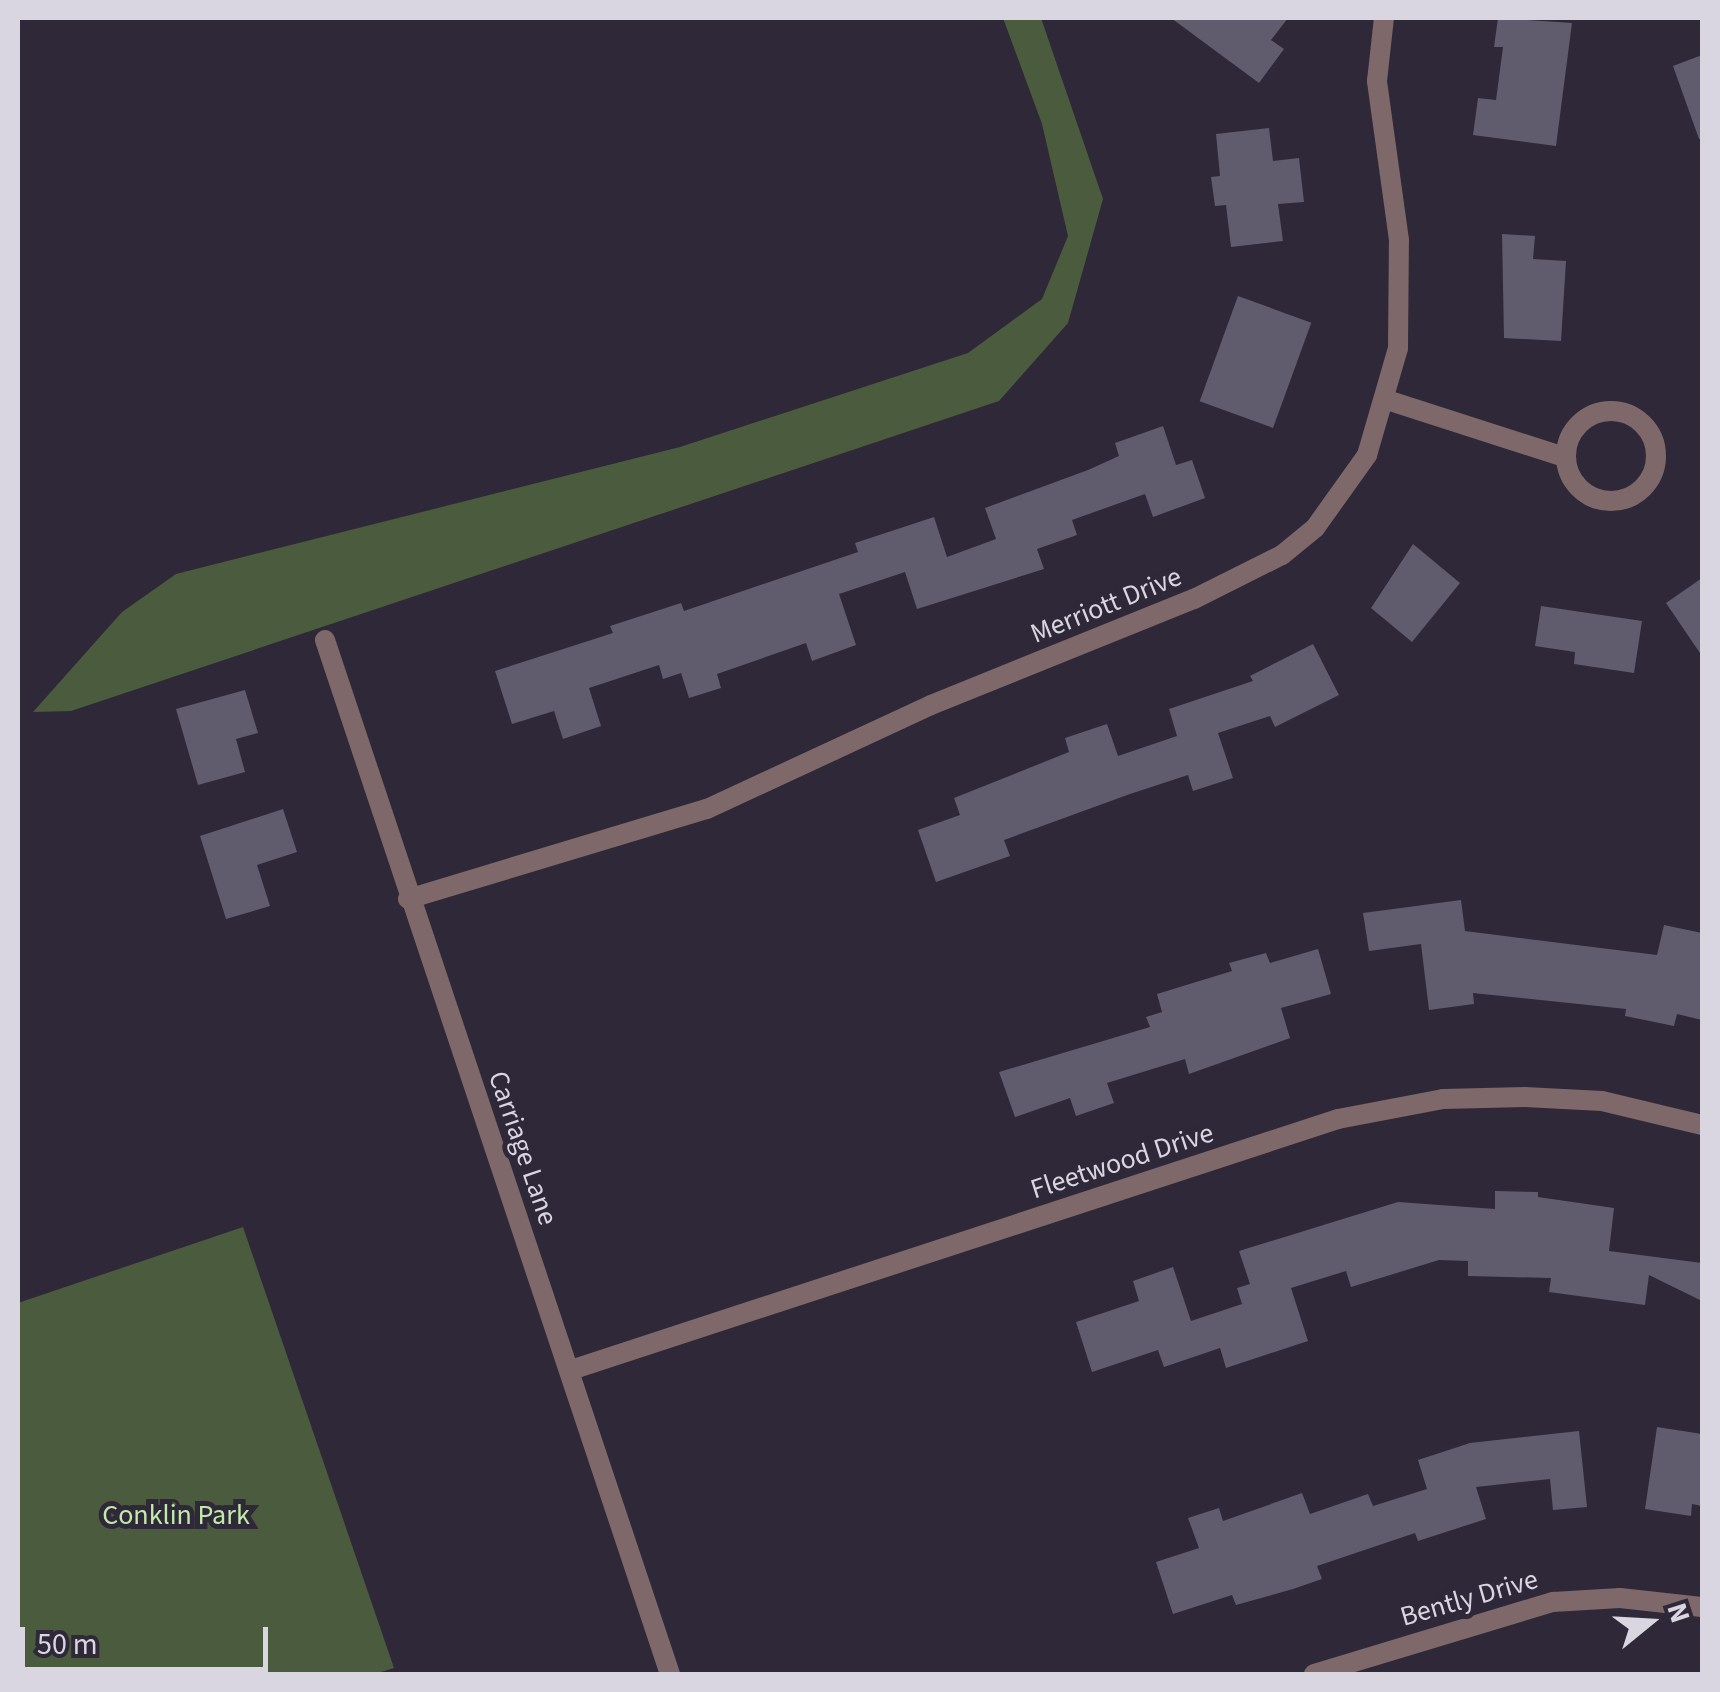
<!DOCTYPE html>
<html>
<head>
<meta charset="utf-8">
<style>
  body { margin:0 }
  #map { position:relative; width:1720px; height:1692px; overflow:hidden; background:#2e2839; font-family:"Source Sans 3",sans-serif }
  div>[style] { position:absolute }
  .green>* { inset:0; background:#4a5c3d }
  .building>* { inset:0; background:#615b6e; transform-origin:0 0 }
  .minor>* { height:20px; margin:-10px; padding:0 10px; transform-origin:10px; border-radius:10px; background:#7e6869 }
  .minor>.ring { margin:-10px; padding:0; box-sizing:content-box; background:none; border:20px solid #7e6869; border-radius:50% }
  span { translate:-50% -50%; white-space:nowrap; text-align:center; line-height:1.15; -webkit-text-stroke:10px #2e2839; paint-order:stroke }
  .street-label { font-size:28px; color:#d9d5e1 }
  .park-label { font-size:28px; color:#c2e9a8 }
  .frame { position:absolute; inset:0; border:20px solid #d9d5e1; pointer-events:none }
  .north { position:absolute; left:1600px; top:1572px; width:100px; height:100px; -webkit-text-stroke:8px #2e2839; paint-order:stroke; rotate:72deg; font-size:28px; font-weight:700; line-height:40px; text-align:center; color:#d9d5e1 }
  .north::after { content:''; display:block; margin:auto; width:35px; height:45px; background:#d9d5e1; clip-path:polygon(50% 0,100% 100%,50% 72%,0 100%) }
  .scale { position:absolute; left:20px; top:1627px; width:248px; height:45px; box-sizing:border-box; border:5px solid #d9d5e1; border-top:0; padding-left:12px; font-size:30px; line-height:35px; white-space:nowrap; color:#d9d5e1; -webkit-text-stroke:8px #2e2839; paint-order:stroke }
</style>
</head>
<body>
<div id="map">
  <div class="green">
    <div style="clip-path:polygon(1003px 18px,1041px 18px,1103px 199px,1068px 323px,999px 401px,71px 711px,33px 712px,122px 612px,176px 574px,680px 447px,968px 353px,1042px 299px,1068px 236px,1042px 124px)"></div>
    <div style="clip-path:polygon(243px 1227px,394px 1668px,374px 1674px,18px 1674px,18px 1303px)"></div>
  </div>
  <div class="building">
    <div style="clip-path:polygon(1171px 18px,1288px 18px,1271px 40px,1284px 49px,1259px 83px)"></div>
    <div style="clip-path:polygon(1498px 18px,1572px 23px,1556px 146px,1473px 135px,1478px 98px,1496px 100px,1503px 47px,1494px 47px)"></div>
    <div style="clip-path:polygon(1702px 55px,1702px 139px,1699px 139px,1673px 66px)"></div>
    <div style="clip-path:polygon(1269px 128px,1273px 161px,1299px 158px,1304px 202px,1278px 204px,1283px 241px,1231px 247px,1226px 205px,1215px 206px,1211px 177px,1220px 176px,1216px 134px)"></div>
    <div style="clip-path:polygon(1502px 234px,1535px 236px,1533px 259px,1566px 261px,1561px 341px,1504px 338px)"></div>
    <div style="left:1238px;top:296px;width:78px;height:112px;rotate:20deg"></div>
    <div style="clip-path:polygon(1163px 426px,1176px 465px,1192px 460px,1205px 498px,1153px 517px,1145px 494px,1072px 520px,1077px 535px,1037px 549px,1044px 569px,917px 609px,905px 572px,839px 594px,856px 645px,812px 661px,806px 643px,717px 674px,721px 688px,689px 698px,681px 673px,663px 679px,659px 665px,589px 688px,601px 726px,563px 739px,554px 711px,512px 724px,495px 671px,613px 633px,610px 626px,681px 603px,684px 611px,858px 552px,855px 543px,934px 517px,947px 557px,996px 539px,985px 508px,1088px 470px,1119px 456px,1115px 443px)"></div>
    <div style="clip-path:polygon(1413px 544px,1460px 583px,1412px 642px,1371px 608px)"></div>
    <div style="clip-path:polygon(1702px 578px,1702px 656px,1666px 603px)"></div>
    <div style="clip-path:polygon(1541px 606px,1642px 621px,1634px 673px,1574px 664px,1575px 652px,1535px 646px)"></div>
    <div style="clip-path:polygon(1313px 644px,1339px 695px,1275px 727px,1270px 716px,1218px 733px,1233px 778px,1193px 791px,1188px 775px,1130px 794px,1004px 840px,1010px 856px,936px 882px,918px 830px,960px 815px,954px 798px,1069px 752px,1065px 738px,1107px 724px,1118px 756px,1177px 736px,1169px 709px,1253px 681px,1250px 676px)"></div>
    <div style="clip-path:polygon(245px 690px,258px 733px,236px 739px,245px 772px,198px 785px,176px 709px)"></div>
    <div style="clip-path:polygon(283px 809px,297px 852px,257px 865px,270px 906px,226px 919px,200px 836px)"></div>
    <div style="clip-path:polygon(1461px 900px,1465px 931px,1657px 955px,1664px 925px,1702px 933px,1702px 1020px,1677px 1014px,1674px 1026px,1625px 1016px,1626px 1009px,1473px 993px,1474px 1004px,1429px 1010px,1421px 944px,1369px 951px,1363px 913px)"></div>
    <div style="clip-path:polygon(1318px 949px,1331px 994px,1281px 1008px,1290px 1038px,1189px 1074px,1185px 1059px,1107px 1083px,1114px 1103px,1076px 1116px,1070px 1098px,1015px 1117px,999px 1072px,1150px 1027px,1146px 1017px,1162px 1012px,1157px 994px,1232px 971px,1229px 963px,1266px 953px,1270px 963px)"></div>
    <div style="clip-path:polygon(1495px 1191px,1538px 1192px,1538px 1197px,1614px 1208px,1609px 1251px,1702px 1263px,1702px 1301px,1649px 1275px,1645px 1305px,1549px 1292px,1551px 1278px,1468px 1276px,1468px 1261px,1439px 1260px,1351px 1287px,1346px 1271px,1291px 1288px,1308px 1341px,1226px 1368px,1220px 1348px,1164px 1367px,1158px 1350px,1092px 1372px,1076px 1322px,1139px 1301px,1133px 1281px,1173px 1267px,1191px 1321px,1242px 1304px,1237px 1288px,1250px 1284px,1239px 1251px,1398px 1202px,1495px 1209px)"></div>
    <div style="clip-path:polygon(1657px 1427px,1702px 1434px,1702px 1506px,1692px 1504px,1691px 1516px,1645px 1509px)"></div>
    <div style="clip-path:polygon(1579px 1431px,1587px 1507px,1553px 1510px,1550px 1479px,1476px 1487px,1486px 1519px,1418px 1541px,1415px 1533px,1317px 1566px,1322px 1579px,1293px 1589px,1236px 1605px,1232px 1595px,1173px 1614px,1156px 1562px,1199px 1548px,1188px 1518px,1219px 1508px,1223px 1521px,1302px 1493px,1310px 1514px,1368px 1494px,1373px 1506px,1427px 1489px,1418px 1460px,1470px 1443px)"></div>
  </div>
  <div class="minor">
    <div style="left:1387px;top:400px;width:187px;rotate:17.8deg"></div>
    <div class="ring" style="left:1566px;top:411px;width:70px;height:70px"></div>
    <div style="left:325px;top:640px;width:1090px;rotate:71.55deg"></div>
    <div style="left:408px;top:899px;width:312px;rotate:-16.8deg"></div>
    <div style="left:707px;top:809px;width:247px;rotate:-24.9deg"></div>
    <div style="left:931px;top:705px;width:284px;rotate:-22deg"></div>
    <div style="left:1194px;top:599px;width:98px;rotate:-26.6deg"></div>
    <div style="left:1282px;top:555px;width:43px;rotate:-39.3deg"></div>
    <div style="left:1315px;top:528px;width:90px;rotate:-54.5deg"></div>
    <div style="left:1367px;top:455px;width:111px;rotate:-73.8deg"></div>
    <div style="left:1398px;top:348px;width:108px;rotate:-89.5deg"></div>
    <div style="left:1399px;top:240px;width:161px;rotate:-97.9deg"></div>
    <div style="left:1377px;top:81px;width:63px;rotate:-83.7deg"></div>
    <div style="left:571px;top:1370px;width:807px;rotate:-18.12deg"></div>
    <div style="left:1338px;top:1119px;width:107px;rotate:-10.8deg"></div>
    <div style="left:1443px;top:1099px;width:82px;rotate:-1.4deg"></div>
    <div style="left:1525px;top:1097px;width:77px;rotate:3deg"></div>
    <div style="left:1602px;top:1101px;width:103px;rotate:13.5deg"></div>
    <div style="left:1314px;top:1674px;width:250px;rotate:-16.8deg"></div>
    <div style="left:1553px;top:1602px;width:67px;rotate:-3.4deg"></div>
    <div style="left:1620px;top:1598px;width:82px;rotate:6.3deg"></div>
  </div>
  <div class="street-label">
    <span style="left:1106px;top:605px;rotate:-22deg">Merriott Drive</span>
    <span style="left:523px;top:1148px;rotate:71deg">Carriage Lane</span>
    <span style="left:1122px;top:1161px;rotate:-18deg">Fleetwood Drive</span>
    <span style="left:1469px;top:1598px;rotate:-16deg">Bently Drive</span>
  </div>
  <div class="park-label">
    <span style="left:176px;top:1515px">Conklin Park</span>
  </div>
  <div class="frame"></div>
  <div class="north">N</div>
  <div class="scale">50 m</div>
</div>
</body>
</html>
